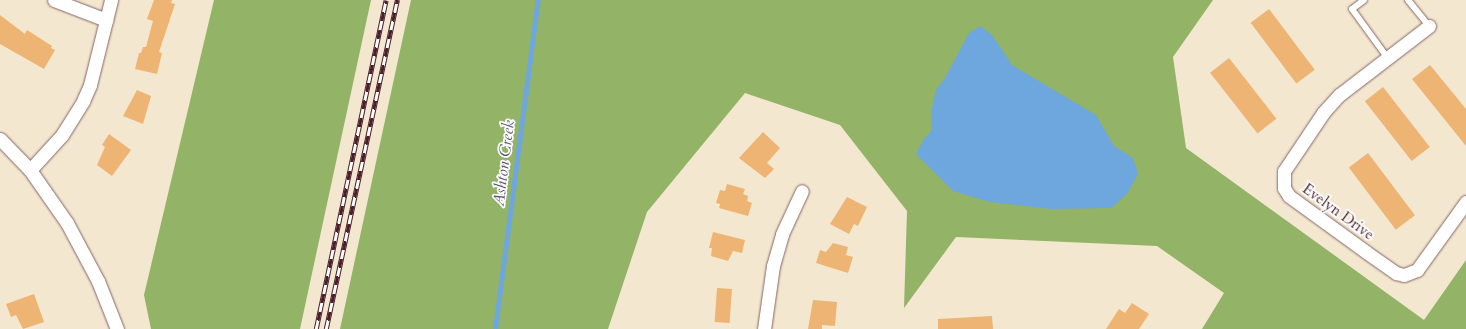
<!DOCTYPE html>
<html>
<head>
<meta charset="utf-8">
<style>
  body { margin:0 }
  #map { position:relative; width:1466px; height:329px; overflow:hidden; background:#f4e7d0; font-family:Cardo,serif }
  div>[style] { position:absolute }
  .forest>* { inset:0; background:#93b366 }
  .water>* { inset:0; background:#6da7dd }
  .stream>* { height:4.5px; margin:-2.25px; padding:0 2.25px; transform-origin:2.25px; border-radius:2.25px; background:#6da7dd }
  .building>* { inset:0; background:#edb473; transform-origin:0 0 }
  .roads { filter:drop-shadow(0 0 1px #866565) drop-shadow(0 0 1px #866565) }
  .lane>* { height:6px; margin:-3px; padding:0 3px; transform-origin:3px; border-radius:3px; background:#fff }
  .street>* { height:13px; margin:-6.5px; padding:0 6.5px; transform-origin:6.5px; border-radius:6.5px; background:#fff }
  .rail>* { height:4.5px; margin-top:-2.25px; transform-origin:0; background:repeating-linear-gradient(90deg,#fff 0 9px,#4a1f2b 0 18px); box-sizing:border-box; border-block:1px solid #4a1f2b }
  span { translate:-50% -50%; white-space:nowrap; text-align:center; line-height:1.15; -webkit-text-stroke:3.5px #fff; paint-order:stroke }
  .street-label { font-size:15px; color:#4a1f2b }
  .water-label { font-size:16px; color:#585572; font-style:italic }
</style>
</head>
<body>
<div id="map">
  <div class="forest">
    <div style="clip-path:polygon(214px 0,371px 0,300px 329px,151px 329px,144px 295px)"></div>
    <div style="clip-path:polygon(411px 0,1213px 0,1173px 57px,1186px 148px,1424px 320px,1466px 260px,1466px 329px,1202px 329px,1224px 293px,1157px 246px,956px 237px,904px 308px,907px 211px,840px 125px,745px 93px,647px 212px,608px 329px,340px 329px)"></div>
  </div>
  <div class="water">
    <div style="clip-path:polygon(980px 26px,992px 35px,1012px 65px,1096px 115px,1114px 146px,1133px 158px,1138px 174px,1127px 194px,1111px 208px,1051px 209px,990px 202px,953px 191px,916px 154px,924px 139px,932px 130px,931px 112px,936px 90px,945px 78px,969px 33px)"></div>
  </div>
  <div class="stream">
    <div style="left:495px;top:329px;width:332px;rotate:-82.6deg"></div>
  </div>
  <div class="building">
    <div style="clip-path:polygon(154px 0,172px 0,171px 3px,175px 4px,159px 52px,162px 53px,157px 74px,135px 69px,139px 53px,141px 53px,143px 47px,146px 47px,153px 21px,147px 19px)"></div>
    <div style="left:1269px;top:9px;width:76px;height:23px;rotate:53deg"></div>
    <div style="clip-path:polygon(0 15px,25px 34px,27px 30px,52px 46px,51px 48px,55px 50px,44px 69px,0 44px)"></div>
    <div style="left:1229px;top:58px;width:77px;height:24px;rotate:52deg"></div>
    <div style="clip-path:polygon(1430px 65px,1466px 109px,1466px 146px,1412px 79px)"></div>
    <div style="left:1383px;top:87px;width:76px;height:23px;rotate:52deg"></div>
    <div style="clip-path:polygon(137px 90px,151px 96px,143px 124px,123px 116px)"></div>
    <div style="clip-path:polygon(763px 132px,780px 148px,767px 163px,774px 169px,765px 178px,739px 158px)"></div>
    <div style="clip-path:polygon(109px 134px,131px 150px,112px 176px,97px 165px,105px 147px,102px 145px)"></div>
    <div style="left:1368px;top:153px;width:78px;height:24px;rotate:53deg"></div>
    <div style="clip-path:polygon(727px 184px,745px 189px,743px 194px,748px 196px,747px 201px,752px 203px,748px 216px,719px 208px,720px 204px,716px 203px,720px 190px,725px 191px)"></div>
    <div style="clip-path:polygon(847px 197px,867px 207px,858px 226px,854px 224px,849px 234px,830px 224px)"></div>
    <div style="clip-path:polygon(713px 232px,745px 240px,742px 253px,733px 251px,728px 261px,711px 256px,712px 248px,709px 248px)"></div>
    <div style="clip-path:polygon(833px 243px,848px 247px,846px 255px,853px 257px,848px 273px,816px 263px,820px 250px,826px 252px)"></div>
    <div style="left:717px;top:288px;width:15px;height:34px;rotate:4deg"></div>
    <div style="clip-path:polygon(34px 294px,44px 322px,23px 329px,16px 315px,11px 317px,6px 304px)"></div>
    <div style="clip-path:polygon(813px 300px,837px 302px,835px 326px,822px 325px,822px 329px,808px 329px)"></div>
    <div style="clip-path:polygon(1132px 303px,1149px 314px,1139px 329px,1106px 329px,1119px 309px,1125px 313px)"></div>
    <div style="clip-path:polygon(992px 316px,993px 329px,938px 329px,938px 319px)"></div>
  </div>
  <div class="roads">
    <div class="lane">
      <div style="left:1364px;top:0;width:15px;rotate:143deg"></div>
      <div style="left:1352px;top:9px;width:59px;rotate:53.9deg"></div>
      <div style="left:1408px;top:0;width:33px;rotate:51deg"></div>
    </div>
    <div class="street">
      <div style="left:54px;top:0;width:56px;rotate:21deg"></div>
      <div style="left:1429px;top:26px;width:113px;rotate:142.5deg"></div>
      <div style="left:1339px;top:95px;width:24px;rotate:132deg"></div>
      <div style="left:1323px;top:113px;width:70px;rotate:123.9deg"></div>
      <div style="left:1284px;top:171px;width:17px;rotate:90deg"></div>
      <div style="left:1284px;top:188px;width:9px;rotate:58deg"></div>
      <div style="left:1289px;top:196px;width:95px;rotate:36deg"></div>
      <div style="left:1366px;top:252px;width:37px;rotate:35deg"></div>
      <div style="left:1396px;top:273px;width:8px;rotate:14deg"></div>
      <div style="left:1404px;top:275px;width:14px;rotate:-21deg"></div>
      <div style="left:1417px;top:270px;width:84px;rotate:-54.2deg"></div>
      <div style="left:0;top:139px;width:43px;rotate:45.9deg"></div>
      <div style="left:30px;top:170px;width:65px;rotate:55.1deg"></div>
      <div style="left:67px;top:223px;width:66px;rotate:61.9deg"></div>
      <div style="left:98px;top:281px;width:52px;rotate:68.4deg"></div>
      <div style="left:30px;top:170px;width:47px;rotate:-47.6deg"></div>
      <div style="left:62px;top:135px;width:40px;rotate:-58deg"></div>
      <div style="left:83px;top:101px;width:17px;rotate:-66deg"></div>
      <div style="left:90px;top:85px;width:88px;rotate:-76.1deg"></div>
      <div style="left:764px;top:329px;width:64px;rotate:-81.9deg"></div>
      <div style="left:773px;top:266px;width:33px;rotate:-74deg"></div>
      <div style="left:782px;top:234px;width:47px;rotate:-65.1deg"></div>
    </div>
  </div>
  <div class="rail">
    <div style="left:316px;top:329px;width:336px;rotate:-78deg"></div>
    <div style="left:326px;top:329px;width:337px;rotate:-77.8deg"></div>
  </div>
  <div class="street-label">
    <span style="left:1338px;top:212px;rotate:36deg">Evelyn Drive</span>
  </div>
  <div class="water-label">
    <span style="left:504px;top:163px;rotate:-83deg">Ashton Creek</span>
  </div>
</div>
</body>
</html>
